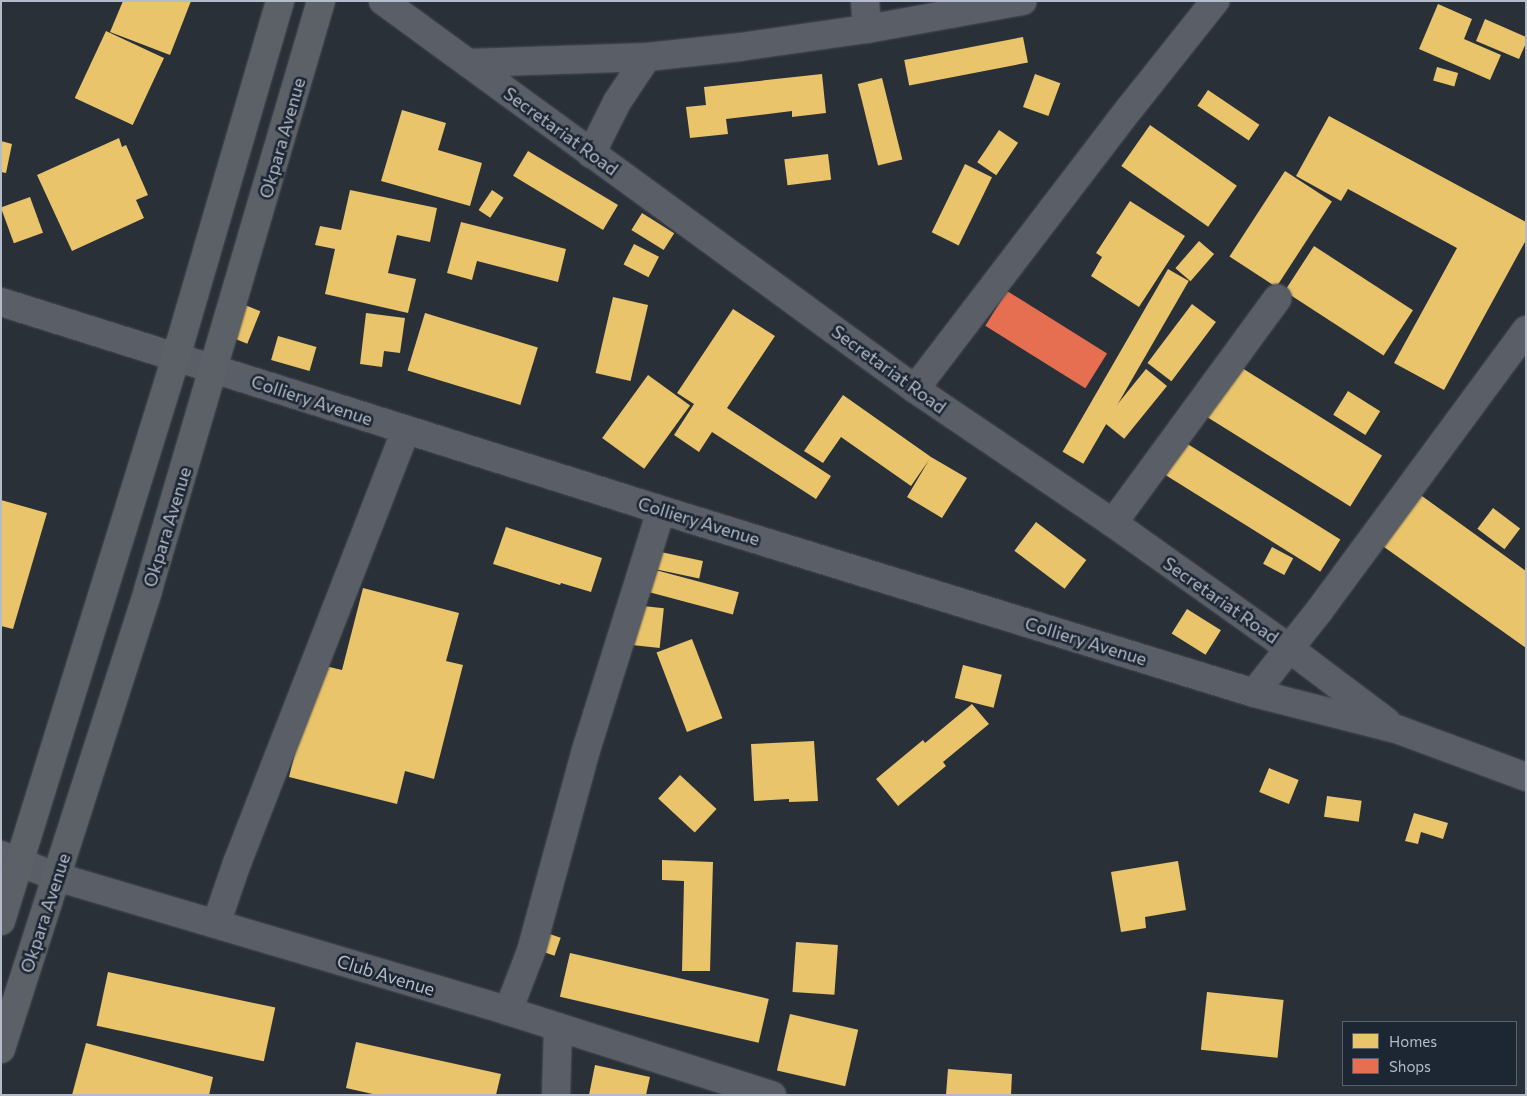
<!DOCTYPE html>
<html>
<head>
<meta charset="utf-8">
<style>
  body { margin:0 }
  #map { position:relative; width:1527px; height:1096px; overflow:hidden; background:#2a3038; font-family:Commissioner,sans-serif }
  div>[style] { position:absolute }
  .homes>* { inset:0; background:#e9c46a; transform-origin:0 0 }
  .shops>* { inset:0; background:#e76f51; transform-origin:0 0 }
  .roads { filter:drop-shadow(0 0 1px #484c53) drop-shadow(0 0 1px #484c53) }
  .street>* { height:28px; margin:-14px; padding:0 14px; transform-origin:14px; border-radius:14px; background:#5a5e66 }
  .primary>* { height:28px; margin:-14px; padding:0 14px; transform-origin:14px; border-radius:14px; background:#5c6168 }
  span { translate:-50% -50%; white-space:nowrap; text-align:center; line-height:1.15; -webkit-text-stroke:5px #1d2633; paint-order:stroke }
  .street-label { font-size:18px; color:#b4bcc9 }
  .frame { position:absolute; inset:0; border:2px solid #b4bcc9; pointer-events:none }
  .legend { position:absolute; left:1342px; top:1021px; width:175px; height:65px; box-sizing:border-box; background:#1d2633; border:1px solid #59626f; margin:0; padding:6px 9px; list-style:none; font-size:15px; color:#b4bcc9 }
  .legend li { display:flex; align-items:center; gap:10px; height:25px }
  .legend b { width:25px; border:1px solid #59626f }
</style>
</head>
<body>
<div id="map">
  <div class="homes">
    <div style="clip-path:polygon(123px 1px,191px 1px,170px 55px,110px 32px)"></div>
    <div style="clip-path:polygon(1438px 4px,1472px 19px,1464px 39px,1501px 55px,1490px 80px,1419px 49px)"></div>
    <div style="clip-path:polygon(1485px 19px,1526px 37px,1526px 43px,1519px 59px,1476px 41px)"></div>
    <div style="left:106px;top:31px;width:64px;height:74px;rotate:25deg"></div>
    <div style="left:1023px;top:37px;width:26px;height:121px;rotate:79deg"></div>
    <div style="left:1437px;top:67px;width:22px;height:14px;rotate:16deg"></div>
    <div style="clip-path:polygon(822px 74px,826px 113px,792px 117px,792px 111px,726px 119px,728px 134px,690px 138px,686px 107px,706px 105px,704px 87px)"></div>
    <div style="left:1035px;top:74px;width:27px;height:35px;rotate:20deg"></div>
    <div style="left:882px;top:78px;width:84px;height:25px;rotate:76deg"></div>
    <div style="left:1208px;top:90px;width:62px;height:19px;rotate:34deg"></div>
    <div style="clip-path:polygon(402px 110px,446px 123px,438px 150px,482px 163px,470px 206px,381px 181px)"></div>
    <div style="clip-path:polygon(1329px 116px,1526px 222px,1526px 240px,1444px 390px,1394px 363px,1457px 248px,1348px 189px,1341px 201px,1296px 176px)"></div>
    <div style="left:1150px;top:125px;width:106px;height:50px;rotate:35deg"></div>
    <div style="left:999px;top:130px;width:23px;height:39px;rotate:34deg"></div>
    <div style="clip-path:polygon(119px 138px,122px 147px,126px 145px,148px 195px,136px 200px,144px 218px,72px 251px,37px 175px)"></div>
    <div style="clip-path:polygon(1px 141px,12px 144px,6px 173px,1px 172px)"></div>
    <div style="left:528px;top:151px;width:105px;height:29px;rotate:31deg"></div>
    <div style="left:828px;top:154px;width:26px;height:44px;rotate:83deg"></div>
    <div style="left:965px;top:164px;width:30px;height:76px;rotate:26deg"></div>
    <div style="left:1285px;top:171px;width:56px;height:102px;rotate:33deg"></div>
    <div style="clip-path:polygon(350px 190px,437px 208px,430px 242px,397px 235px,388px 273px,416px 279px,408px 313px,325px 294px,335px 249px,315px 245px,320px 226px,341px 230px)"></div>
    <div style="left:492px;top:190px;width:14px;height:24px;rotate:34deg"></div>
    <div style="left:30px;top:197px;width:38px;height:31px;rotate:70deg"></div>
    <div style="clip-path:polygon(1130px 201px,1185px 236px,1139px 307px,1091px 276px,1102px 257px,1096px 253px)"></div>
    <div style="left:642px;top:213px;width:38px;height:20px;rotate:32deg"></div>
    <div style="clip-path:polygon(461px 222px,566px 249px,558px 282px,477px 261px,472px 280px,447px 273px)"></div>
    <div style="left:1199px;top:241px;width:20px;height:36px;rotate:41deg"></div>
    <div style="left:634px;top:244px;width:28px;height:23px;rotate:27deg"></div>
    <div style="left:1314px;top:246px;width:118px;height:54px;rotate:33deg"></div>
    <div style="left:1168px;top:269px;width:24px;height:211px;rotate:30deg"></div>
    <div style="left:613px;top:297px;width:36px;height:78px;rotate:13deg"></div>
    <div style="left:240px;top:303px;width:22px;height:35px;rotate:22deg"></div>
    <div style="left:1192px;top:304px;width:30px;height:74px;rotate:37deg"></div>
    <div style="clip-path:polygon(733px 309px,775px 336px,727px 408px,831px 476px,816px 499px,712px 432px,699px 452px,674px 435px,694px 404px,677px 393px)"></div>
    <div style="clip-path:polygon(366px 313px,405px 318px,400px 353px,384px 351px,382px 367px,360px 364px)"></div>
    <div style="left:425px;top:313px;width:118px;height:60px;rotate:17deg"></div>
    <div style="left:278px;top:336px;width:40px;height:25px;rotate:16deg"></div>
    <div style="left:1226px;top:358px;width:184px;height:60px;rotate:32deg"></div>
    <div style="left:1146px;top:369px;width:27px;height:68px;rotate:39deg"></div>
    <div style="left:648px;top:375px;width:52px;height:78px;rotate:36deg"></div>
    <div style="left:1348px;top:391px;width:38px;height:28px;rotate:32deg"></div>
    <div style="clip-path:polygon(843px 395px,931px 457px,967px 478px,942px 518px,907px 497px,929px 460px,911px 486px,841px 437px,823px 463px,804px 451px)"></div>
    <div style="left:1186px;top:443px;width:182px;height:38px;rotate:32deg"></div>
    <div style="clip-path:polygon(1415px 491px,1526px 571px,1526px 648px,1377px 542px)"></div>
    <div style="clip-path:polygon(1px 500px,47px 513px,13px 629px,1px 626px)"></div>
    <div style="left:1493px;top:508px;width:34px;height:26px;rotate:37deg"></div>
    <div style="left:1036px;top:522px;width:63px;height:36px;rotate:37deg"></div>
    <div style="clip-path:polygon(506px 527px,602px 558px,591px 592px,561px 583px,560px 585px,493px 564px)"></div>
    <div style="left:1272px;top:547px;width:24px;height:19px;rotate:28deg"></div>
    <div style="left:656px;top:551px;width:48px;height:18px;rotate:12deg"></div>
    <div style="left:648px;top:568px;width:94px;height:23px;rotate:15deg"></div>
    <div style="clip-path:polygon(363px 588px,459px 613px,446px 661px,463px 665px,434px 779px,405px 771px,397px 804px,289px 777px,317px 664px,342px 670px)"></div>
    <div style="left:634px;top:605px;width:30px;height:40px;rotate:6deg"></div>
    <div style="left:1187px;top:609px;width:40px;height:29px;rotate:32deg"></div>
    <div style="left:692px;top:639px;width:85px;height:38px;rotate:69deg"></div>
    <div style="left:963px;top:665px;width:40px;height:34px;rotate:14deg"></div>
    <div style="clip-path:polygon(972px 704px,989px 724px,943px 762px,946px 766px,898px 806px,876px 779px,923px 740px,925px 743px)"></div>
    <div style="clip-path:polygon(814px 741px,818px 801px,789px 802px,789px 799px,754px 801px,751px 744px)"></div>
    <div style="left:1269px;top:768px;width:32px;height:26px;rotate:22deg"></div>
    <div style="left:680px;top:775px;width:50px;height:32px;rotate:43deg"></div>
    <div style="left:1327px;top:796px;width:35px;height:21px;rotate:8deg"></div>
    <div style="clip-path:polygon(1414px 813px,1448px 823px,1443px 839px,1421px 832px,1418px 844px,1405px 841px)"></div>
    <div style="clip-path:polygon(662px 860px,713px 862px,710px 971px,682px 971px,684px 881px,662px 880px)"></div>
    <div style="clip-path:polygon(1178px 861px,1186px 910px,1145px 917px,1146px 928px,1121px 932px,1111px 872px)"></div>
    <div style="left:538px;top:930px;width:24px;height:19px;rotate:19deg"></div>
    <div style="left:796px;top:942px;width:42px;height:50px;rotate:4deg"></div>
    <div style="left:570px;top:953px;width:204px;height:45px;rotate:13deg"></div>
    <div style="left:108px;top:972px;width:171px;height:55px;rotate:12deg"></div>
    <div style="left:1207px;top:992px;width:77px;height:58px;rotate:6deg"></div>
    <div style="left:790px;top:1014px;width:70px;height:58px;rotate:13deg"></div>
    <div style="clip-path:polygon(356px 1042px,501px 1074px,496px 1095px,377px 1095px,346px 1088px)"></div>
    <div style="clip-path:polygon(86px 1043px,213px 1077px,209px 1095px,72px 1095px)"></div>
    <div style="clip-path:polygon(595px 1065px,650px 1077px,646px 1095px,589px 1095px)"></div>
    <div style="clip-path:polygon(948px 1069px,1012px 1074px,1011px 1095px,946px 1095px)"></div>
  </div>
  <div class="shops">
    <div style="left:1007px;top:291px;width:118px;height:41px;rotate:32deg"></div>
  </div>
  <div class="roads">
    <div class="street">
      <div style="left:383px;top:1px;width:658px;rotate:36.1deg"></div>
      <div style="left:915px;top:389px;width:239px;rotate:34.1deg"></div>
      <div style="left:1113px;top:523px;width:217px;rotate:35.4deg"></div>
      <div style="left:1290px;top:649px;width:121px;rotate:37deg"></div>
      <div style="left:865px;top:1px;width:28px;rotate:86deg"></div>
      <div style="left:468px;top:63px;width:179px;rotate:-1.9deg"></div>
      <div style="left:647px;top:57px;width:94px;rotate:-6.1deg"></div>
      <div style="left:740px;top:47px;width:128px;rotate:-8.1deg"></div>
      <div style="left:867px;top:29px;width:158px;rotate:-10.2deg"></div>
      <div style="left:591px;top:154px;width:58px;rotate:-63.4deg"></div>
      <div style="left:617px;top:102px;width:54px;rotate:-56.3deg"></div>
      <div style="left:1px;top:302px;width:692px;rotate:17.49deg"></div>
      <div style="left:661px;top:510px;width:621px;rotate:17.15deg"></div>
      <div style="left:1254px;top:693px;width:150px;rotate:14.3deg"></div>
      <div style="left:1399px;top:730px;width:135px;rotate:20.3deg"></div>
      <div style="left:915px;top:389px;width:354px;rotate:-52.6deg"></div>
      <div style="left:1130px;top:108px;width:137px;rotate:-51.5deg"></div>
      <div style="left:1113px;top:523px;width:278px;rotate:-53.8deg"></div>
      <div style="left:1254px;top:693px;width:105px;rotate:-51.6deg"></div>
      <div style="left:1319px;top:611px;width:349px;rotate:-53.6deg"></div>
      <div style="left:1px;top:855px;width:60px;rotate:21.4deg"></div>
      <div style="left:57px;top:877px;width:470px;rotate:16.5deg"></div>
      <div style="left:508px;top:1011px;width:277px;rotate:17.7deg"></div>
      <div style="left:216px;top:924px;width:65px;rotate:-71deg"></div>
      <div style="left:237px;top:863px;width:465px;rotate:-68.7deg"></div>
      <div style="left:508px;top:1011px;width:64px;rotate:-69deg"></div>
      <div style="left:531px;top:951px;width:208px;rotate:-74.7deg"></div>
      <div style="left:586px;top:750px;width:251px;rotate:-72.6deg"></div>
      <div style="left:556px;top:1095px;width:68px;rotate:-88.3deg"></div>
    </div>
    <div class="primary">
      <div style="left:1px;top:921px;width:591px;rotate:-72.76deg"></div>
      <div style="left:176px;top:357px;width:371px;rotate:-73.7deg"></div>
      <div style="left:1px;top:1049px;width:482px;rotate:-72.2deg"></div>
      <div style="left:148px;top:590px;width:614px;rotate:-73.63deg"></div>
    </div>
  </div>
  <div class="street-label">
    <span style="left:561px;top:131px;rotate:36deg">Secretariat Road</span>
    <span style="left:282px;top:138px;rotate:-74deg">Okpara Avenue</span>
    <span style="left:889px;top:369px;rotate:36deg">Secretariat Road</span>
    <span style="left:312px;top:400px;rotate:18deg">Colliery Avenue</span>
    <span style="left:699px;top:521px;rotate:17deg">Colliery Avenue</span>
    <span style="left:167px;top:527px;rotate:-73deg">Okpara Avenue</span>
    <span style="left:1221px;top:600px;rotate:35deg">Secretariat Road</span>
    <span style="left:1086px;top:641px;rotate:17deg">Colliery Avenue</span>
    <span style="left:45px;top:913px;rotate:-72deg">Okpara Avenue</span>
    <span style="left:386px;top:975px;rotate:17deg">Club Avenue</span>
  </div>
  <div class="frame"></div>
  <ul class="legend">
  <li><b style="height:14px;background:#e9c46a"></b>Homes</li>
  <li><b style="height:14px;background:#e76f51"></b>Shops</li>
  </ul>
</div>
</body>
</html>
